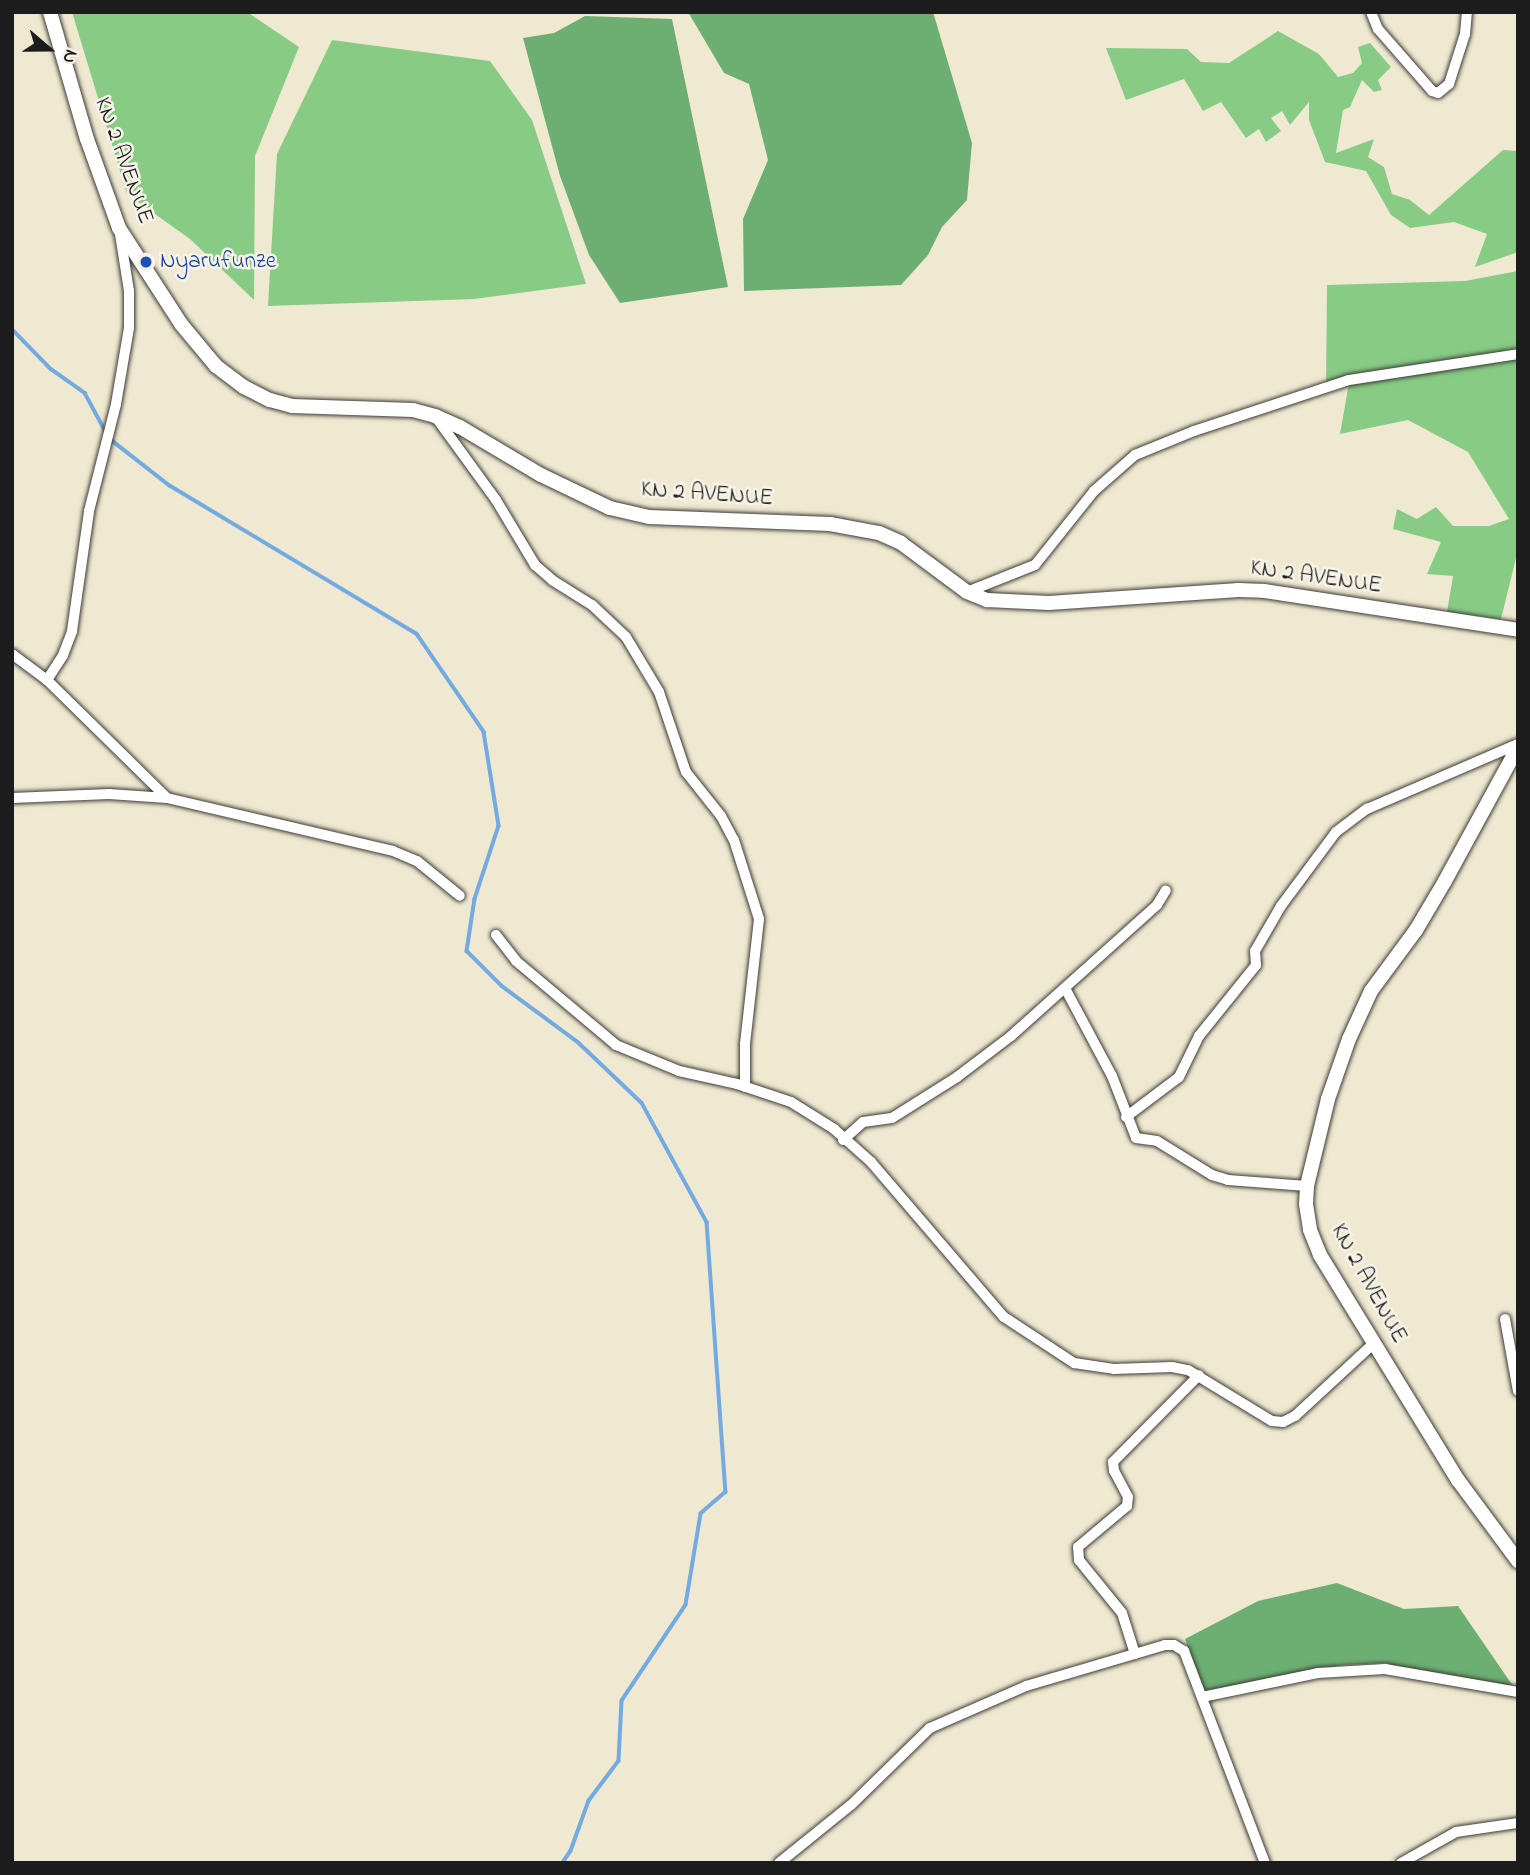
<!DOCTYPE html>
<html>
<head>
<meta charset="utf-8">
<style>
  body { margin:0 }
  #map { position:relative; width:1530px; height:1875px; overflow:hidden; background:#f0e9d1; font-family:"Indie Flower",sans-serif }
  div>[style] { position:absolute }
  .green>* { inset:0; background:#87cb84 }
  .forest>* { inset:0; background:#6daf72 }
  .stream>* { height:3.5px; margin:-1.75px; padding:0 1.75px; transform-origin:1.75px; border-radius:1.75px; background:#72aae1 }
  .roads { filter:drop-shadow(0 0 2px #3c3b37) drop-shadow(0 0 2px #3c3b37) }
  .minor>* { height:10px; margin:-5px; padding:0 5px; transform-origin:5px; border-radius:5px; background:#fff }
  .secondary>* { height:14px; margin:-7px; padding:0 7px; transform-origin:7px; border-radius:7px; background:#fff }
  .dots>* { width:19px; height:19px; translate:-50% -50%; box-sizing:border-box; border:4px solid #f7f3e8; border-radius:50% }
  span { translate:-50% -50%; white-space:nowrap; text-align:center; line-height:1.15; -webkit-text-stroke:5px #f7f3e8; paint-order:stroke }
  .street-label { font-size:23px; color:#1c1c1c }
  .transit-label { font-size:23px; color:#164399 }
  .left { translate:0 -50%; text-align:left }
  .frame { position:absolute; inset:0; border:14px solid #1c1c1c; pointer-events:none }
  .north { position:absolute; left:14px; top:14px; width:70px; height:70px; -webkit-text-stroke:5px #f7f3e8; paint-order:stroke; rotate:110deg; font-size:19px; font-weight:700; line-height:28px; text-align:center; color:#1c1c1c }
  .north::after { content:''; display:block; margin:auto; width:24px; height:32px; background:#1c1c1c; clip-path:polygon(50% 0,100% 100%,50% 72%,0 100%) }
</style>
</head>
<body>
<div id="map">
  <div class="green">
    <div style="clip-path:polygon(72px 12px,247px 12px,299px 47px,255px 156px,254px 300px,190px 239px,127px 194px)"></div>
    <div style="clip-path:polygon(1278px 31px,1319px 54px,1338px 77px,1353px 73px,1362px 63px,1358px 47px,1370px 43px,1391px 67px,1378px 80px,1382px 90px,1374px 92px,1362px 80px,1350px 107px,1343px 110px,1336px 153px,1374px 139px,1368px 157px,1384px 167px,1392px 194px,1410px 200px,1429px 215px,1503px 150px,1518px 151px,1518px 252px,1475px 267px,1487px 234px,1454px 222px,1410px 228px,1391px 215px,1366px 171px,1325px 162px,1309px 120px,1309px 102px,1290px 125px,1282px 111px,1271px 118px,1281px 131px,1266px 142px,1259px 129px,1246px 138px,1221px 102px,1203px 111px,1184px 79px,1126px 100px,1106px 48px,1187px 49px,1201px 62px,1229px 63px)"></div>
    <div style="clip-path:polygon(332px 40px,490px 61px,532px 120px,586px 284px,474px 299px,268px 306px,277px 154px)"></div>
    <div style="clip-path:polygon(1518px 271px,1518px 550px,1501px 619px,1447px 612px,1453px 576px,1427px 574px,1441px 542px,1393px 529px,1397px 509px,1417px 519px,1436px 507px,1453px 526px,1489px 526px,1509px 519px,1468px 452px,1408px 420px,1340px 434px,1349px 383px,1326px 388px,1327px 285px,1465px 281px)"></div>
  </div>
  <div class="forest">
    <div style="clip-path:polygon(688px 12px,933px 12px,972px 143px,967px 200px,942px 227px,928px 255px,901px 285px,744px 291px,743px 219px,768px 160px,749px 84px,724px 73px)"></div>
    <div style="clip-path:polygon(585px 16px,672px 19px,728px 287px,620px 303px,589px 255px,560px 176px,523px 38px,554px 33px)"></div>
    <div style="clip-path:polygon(1337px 1583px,1404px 1609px,1458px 1606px,1513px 1686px,1417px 1675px,1386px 1663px,1343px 1665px,1203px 1692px,1185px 1639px,1258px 1601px)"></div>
  </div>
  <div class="stream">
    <div style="left:12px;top:329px;width:56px;rotate:45.7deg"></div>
    <div style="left:51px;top:369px;width:42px;rotate:35.2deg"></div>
    <div style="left:85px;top:393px;width:44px;rotate:61.7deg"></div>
    <div style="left:110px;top:439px;width:75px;rotate:37.9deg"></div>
    <div style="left:169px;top:485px;width:289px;rotate:31deg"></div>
    <div style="left:417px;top:634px;width:119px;rotate:55.6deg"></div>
    <div style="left:484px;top:732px;width:95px;rotate:80.9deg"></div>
    <div style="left:499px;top:826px;width:77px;rotate:108.2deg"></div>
    <div style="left:475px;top:899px;width:53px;rotate:98.7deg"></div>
    <div style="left:467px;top:951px;width:49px;rotate:45deg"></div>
    <div style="left:502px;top:986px;width:94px;rotate:36.4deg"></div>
    <div style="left:578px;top:1042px;width:88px;rotate:43.6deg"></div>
    <div style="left:642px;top:1103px;width:136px;rotate:61.4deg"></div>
    <div style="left:707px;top:1222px;width:271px;rotate:86deg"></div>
    <div style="left:726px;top:1492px;width:33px;rotate:139deg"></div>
    <div style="left:701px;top:1514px;width:92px;rotate:99.4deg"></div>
    <div style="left:686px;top:1605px;width:115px;rotate:123.7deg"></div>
    <div style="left:622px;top:1701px;width:60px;rotate:92.9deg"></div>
    <div style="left:619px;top:1761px;width:50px;rotate:126.9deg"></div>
    <div style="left:589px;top:1801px;width:53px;rotate:109.8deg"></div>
    <div style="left:571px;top:1851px;width:14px;rotate:124deg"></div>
  </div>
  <div class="roads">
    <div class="minor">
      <div style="left:1371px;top:12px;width:18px;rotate:68deg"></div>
      <div style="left:1378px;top:29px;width:82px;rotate:48.9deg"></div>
      <div style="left:1432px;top:91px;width:6px;rotate:18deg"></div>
      <div style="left:1438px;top:93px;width:14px;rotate:-39deg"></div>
      <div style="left:1449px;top:84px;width:52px;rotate:-72.3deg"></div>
      <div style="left:1465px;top:34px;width:22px;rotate:-85deg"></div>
      <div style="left:435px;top:416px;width:104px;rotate:54deg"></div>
      <div style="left:496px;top:500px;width:76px;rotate:59deg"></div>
      <div style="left:535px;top:565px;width:23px;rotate:41deg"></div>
      <div style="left:552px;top:580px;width:47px;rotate:32deg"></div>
      <div style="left:592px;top:605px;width:47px;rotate:43.3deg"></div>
      <div style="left:626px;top:637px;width:64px;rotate:59deg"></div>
      <div style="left:659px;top:692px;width:84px;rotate:71.4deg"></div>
      <div style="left:686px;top:772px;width:56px;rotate:51.5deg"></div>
      <div style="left:721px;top:816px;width:27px;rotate:62deg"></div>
      <div style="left:734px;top:840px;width:83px;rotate:72.4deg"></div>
      <div style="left:759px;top:919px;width:126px;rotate:96.4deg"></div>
      <div style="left:745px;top:1044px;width:43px;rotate:90deg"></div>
      <div style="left:967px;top:592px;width:73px;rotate:-21.7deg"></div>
      <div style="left:1035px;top:565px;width:95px;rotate:-51.4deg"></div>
      <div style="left:1094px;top:491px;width:55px;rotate:-41.3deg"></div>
      <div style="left:1135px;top:455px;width:64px;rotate:-22.1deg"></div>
      <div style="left:1194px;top:431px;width:163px;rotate:-18.2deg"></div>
      <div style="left:1349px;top:380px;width:171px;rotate:-8.7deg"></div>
      <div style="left:12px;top:654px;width:44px;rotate:36.6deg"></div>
      <div style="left:47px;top:680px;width:168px;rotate:44.5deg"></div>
      <div style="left:167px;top:798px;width:232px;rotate:13.2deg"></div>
      <div style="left:393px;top:851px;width:26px;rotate:23deg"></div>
      <div style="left:417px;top:861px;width:55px;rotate:39.1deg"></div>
      <div style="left:47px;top:680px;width:30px;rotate:-57deg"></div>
      <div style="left:63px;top:655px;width:26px;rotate:-69deg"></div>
      <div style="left:72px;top:631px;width:121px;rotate:-81.9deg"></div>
      <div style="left:89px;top:511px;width:110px;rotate:-75.8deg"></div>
      <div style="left:116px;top:404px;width:77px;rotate:-80.3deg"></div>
      <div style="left:129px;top:328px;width:37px;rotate:-90deg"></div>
      <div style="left:129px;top:291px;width:58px;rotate:-99deg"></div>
      <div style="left:12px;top:798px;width:97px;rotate:-2.4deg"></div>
      <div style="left:109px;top:794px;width:58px;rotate:3.9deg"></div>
      <div style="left:496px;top:935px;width:33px;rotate:52deg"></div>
      <div style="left:516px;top:961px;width:131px;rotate:40deg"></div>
      <div style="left:616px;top:1045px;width:68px;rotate:22.4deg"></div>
      <div style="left:679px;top:1071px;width:59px;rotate:12.6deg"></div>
      <div style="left:737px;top:1084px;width:57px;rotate:18.4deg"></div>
      <div style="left:791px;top:1102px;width:51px;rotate:32.1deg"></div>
      <div style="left:834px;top:1129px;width:50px;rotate:41.7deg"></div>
      <div style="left:871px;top:1162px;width:204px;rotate:49.4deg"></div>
      <div style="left:1004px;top:1317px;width:84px;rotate:33.3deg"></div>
      <div style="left:1074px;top:1363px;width:40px;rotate:8.5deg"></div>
      <div style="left:1114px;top:1369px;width:58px;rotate:-2deg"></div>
      <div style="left:1172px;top:1367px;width:16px;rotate:11deg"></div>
      <div style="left:1188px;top:1370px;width:98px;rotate:31.3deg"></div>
      <div style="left:1272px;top:1421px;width:11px;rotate:5deg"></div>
      <div style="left:1283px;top:1422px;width:13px;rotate:-27deg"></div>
      <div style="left:1295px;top:1416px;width:108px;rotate:-42.7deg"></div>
      <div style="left:1066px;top:990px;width:98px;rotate:61.9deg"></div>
      <div style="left:1112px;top:1076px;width:66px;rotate:68.8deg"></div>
      <div style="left:1136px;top:1138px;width:21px;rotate:8deg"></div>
      <div style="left:1157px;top:1141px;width:65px;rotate:31.7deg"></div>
      <div style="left:1212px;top:1175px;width:17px;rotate:17deg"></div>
      <div style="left:1228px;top:1180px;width:79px;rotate:4.3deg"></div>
      <div style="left:1126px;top:1117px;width:66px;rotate:-37deg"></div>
      <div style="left:1179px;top:1077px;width:46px;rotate:-64deg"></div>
      <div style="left:1199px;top:1036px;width:91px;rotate:-51.2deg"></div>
      <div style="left:1256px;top:965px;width:14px;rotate:-94deg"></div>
      <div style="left:1255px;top:951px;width:52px;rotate:-60deg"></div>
      <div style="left:1281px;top:906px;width:92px;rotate:-53.4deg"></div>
      <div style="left:1336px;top:832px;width:39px;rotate:-37deg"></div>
      <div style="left:1367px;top:809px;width:164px;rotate:-23.3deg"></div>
      <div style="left:843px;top:1140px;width:27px;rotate:-42deg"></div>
      <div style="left:863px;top:1122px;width:29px;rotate:-8deg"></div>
      <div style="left:892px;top:1118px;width:77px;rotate:-32.2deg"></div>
      <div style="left:957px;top:1077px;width:68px;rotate:-37.2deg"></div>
      <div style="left:1011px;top:1036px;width:196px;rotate:-41.9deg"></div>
      <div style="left:1157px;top:905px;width:17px;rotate:-59deg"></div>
      <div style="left:1505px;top:1319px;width:73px;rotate:79.8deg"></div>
      <div style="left:1135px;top:1654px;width:43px;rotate:-107.6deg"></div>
      <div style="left:1122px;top:1613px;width:68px;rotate:-129.1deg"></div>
      <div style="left:1079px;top:1560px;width:13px;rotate:-94deg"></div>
      <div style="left:1078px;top:1547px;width:64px;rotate:-39.9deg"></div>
      <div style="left:1127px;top:1506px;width:9px;rotate:-84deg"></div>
      <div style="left:1128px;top:1497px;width:30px;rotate:-118deg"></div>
      <div style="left:1114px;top:1471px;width:9px;rotate:-96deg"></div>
      <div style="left:1113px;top:1462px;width:122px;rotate:-45.3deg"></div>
      <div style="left:1202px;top:1697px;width:118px;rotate:-11.7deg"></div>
      <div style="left:1318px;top:1673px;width:67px;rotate:-3.4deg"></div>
      <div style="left:1385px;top:1669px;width:135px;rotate:9.8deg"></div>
      <div style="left:779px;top:1863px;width:92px;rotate:-38.9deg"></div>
      <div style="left:851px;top:1805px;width:110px;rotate:-44.3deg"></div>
      <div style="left:930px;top:1728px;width:105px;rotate:-23.6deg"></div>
      <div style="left:1026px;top:1686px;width:145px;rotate:-16.4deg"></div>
      <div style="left:1165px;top:1645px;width:9px"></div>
      <div style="left:1174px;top:1645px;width:12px;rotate:31deg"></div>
      <div style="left:1184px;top:1651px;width:227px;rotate:69.1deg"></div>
      <div style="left:1401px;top:1863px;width:63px;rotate:-29.4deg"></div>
      <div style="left:1456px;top:1832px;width:63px;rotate:-8.3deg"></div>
    </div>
    <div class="secondary">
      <div style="left:50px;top:12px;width:132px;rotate:73.8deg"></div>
      <div style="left:87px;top:139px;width:95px;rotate:70.2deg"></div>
      <div style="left:119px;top:228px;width:114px;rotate:57.1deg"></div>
      <div style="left:181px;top:324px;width:55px;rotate:50.2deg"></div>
      <div style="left:216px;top:366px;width:35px;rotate:37deg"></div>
      <div style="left:244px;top:387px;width:29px;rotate:27deg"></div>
      <div style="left:270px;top:400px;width:23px;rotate:15deg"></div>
      <div style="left:292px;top:406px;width:121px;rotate:1.9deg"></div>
      <div style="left:413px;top:410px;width:23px;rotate:15deg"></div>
      <div style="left:435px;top:416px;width:27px;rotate:24deg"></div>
      <div style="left:460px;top:427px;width:94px;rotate:30.7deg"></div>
      <div style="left:541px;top:475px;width:76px;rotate:25.6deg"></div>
      <div style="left:610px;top:508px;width:40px;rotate:13deg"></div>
      <div style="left:649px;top:517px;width:181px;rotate:2.2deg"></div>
      <div style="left:830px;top:524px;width:50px;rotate:10.4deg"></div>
      <div style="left:879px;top:533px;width:24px;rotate:24deg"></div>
      <div style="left:901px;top:543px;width:82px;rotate:36.6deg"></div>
      <div style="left:967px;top:592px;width:22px;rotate:22deg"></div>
      <div style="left:987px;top:600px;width:62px;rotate:2.8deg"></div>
      <div style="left:1049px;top:603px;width:190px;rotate:-3.9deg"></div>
      <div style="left:1239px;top:590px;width:25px;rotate:2deg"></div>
      <div style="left:1264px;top:591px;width:257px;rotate:8.7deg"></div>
      <div style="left:1518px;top:747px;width:153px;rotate:118.6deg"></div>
      <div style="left:1445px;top:881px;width:57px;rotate:120.6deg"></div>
      <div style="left:1416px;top:930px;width:76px;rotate:126.4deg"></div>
      <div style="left:1371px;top:991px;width:53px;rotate:114.6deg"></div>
      <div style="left:1349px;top:1039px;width:64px;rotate:109.3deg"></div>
      <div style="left:1328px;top:1099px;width:89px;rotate:103.6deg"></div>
      <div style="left:1307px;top:1186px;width:18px;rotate:93deg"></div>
      <div style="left:1306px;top:1204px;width:26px;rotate:81deg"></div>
      <div style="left:1310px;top:1230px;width:27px;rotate:68deg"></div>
      <div style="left:1320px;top:1255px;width:264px;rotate:58.5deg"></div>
      <div style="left:1458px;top:1480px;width:101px;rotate:53.5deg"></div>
    </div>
  </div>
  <div class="dots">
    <div style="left:146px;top:262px;background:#1a4fb4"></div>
  </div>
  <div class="street-label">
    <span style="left:123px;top:161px;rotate:70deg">KN 2 AVENUE</span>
    <span style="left:707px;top:495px;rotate:4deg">KN 2 AVENUE</span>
    <span style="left:1316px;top:578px;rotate:8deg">KN 2 AVENUE</span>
    <span style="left:1368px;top:1284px;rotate:61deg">KN 2 AVENUE</span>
  </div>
  <div class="transit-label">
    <span class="left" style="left:160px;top:262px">Nyarufunze</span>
  </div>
  <div class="frame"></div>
  <div class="north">N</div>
</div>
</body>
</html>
